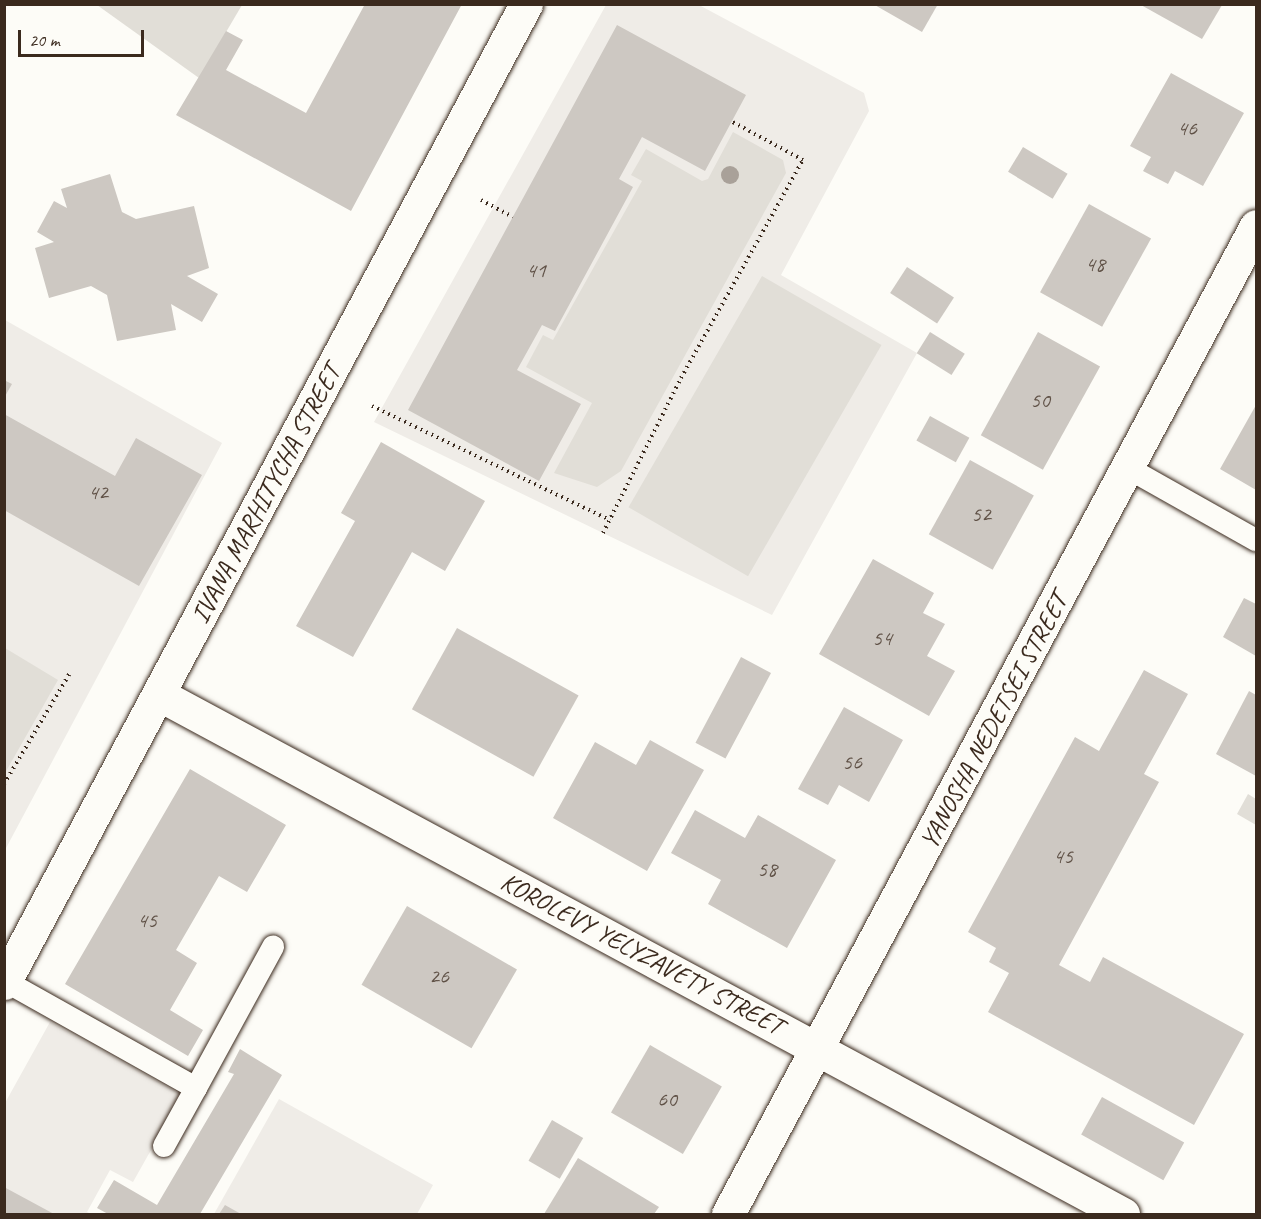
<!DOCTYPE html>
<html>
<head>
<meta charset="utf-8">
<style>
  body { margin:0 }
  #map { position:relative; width:1261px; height:1219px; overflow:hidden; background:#fdfcf7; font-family:Caveat,sans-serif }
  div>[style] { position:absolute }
  .built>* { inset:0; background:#efece7 }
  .green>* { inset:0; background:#e1ded7; transform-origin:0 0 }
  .building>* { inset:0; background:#cdc8c2; transform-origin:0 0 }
  .path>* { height:4px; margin-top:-2px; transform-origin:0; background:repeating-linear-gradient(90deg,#3b2a1e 0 1.5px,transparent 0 6px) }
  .roads { filter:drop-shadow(0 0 2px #3b2a1e) drop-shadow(0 0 2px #3b2a1e) }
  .lane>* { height:22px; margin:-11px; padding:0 11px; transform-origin:11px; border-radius:11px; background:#fdfcf7 }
  .street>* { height:33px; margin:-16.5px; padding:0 16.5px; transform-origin:16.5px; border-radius:16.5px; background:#fdfcf7 }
  .trees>* { width:18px; height:18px; margin:-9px; border-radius:50%; background:#a9a199 }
  span { translate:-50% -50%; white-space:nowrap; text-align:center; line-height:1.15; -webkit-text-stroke:4.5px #fdfcf7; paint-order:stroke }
  .number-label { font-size:22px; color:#605247 }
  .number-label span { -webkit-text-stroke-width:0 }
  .street-label { font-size:26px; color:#3b2a1e }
  .frame { position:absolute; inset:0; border:6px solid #3b2a1e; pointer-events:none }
  .scale { position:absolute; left:18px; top:30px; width:126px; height:27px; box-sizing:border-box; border:3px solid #3b2a1e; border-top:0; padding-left:8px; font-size:18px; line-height:21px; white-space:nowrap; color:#3b2a1e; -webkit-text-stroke:4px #fdfcf7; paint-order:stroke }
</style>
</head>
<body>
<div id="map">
  <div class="built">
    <div style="clip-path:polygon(606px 5px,699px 5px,864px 93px,869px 111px,781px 275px,917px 353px,772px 615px,374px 422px)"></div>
    <div style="clip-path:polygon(5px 320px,222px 443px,5px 850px)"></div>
    <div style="clip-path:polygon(50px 1022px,182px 1095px,133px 1182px,110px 1170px,87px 1212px,91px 1214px,5px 1214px,5px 1103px)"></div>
    <div style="clip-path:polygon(279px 1099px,433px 1185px,417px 1214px,214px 1214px)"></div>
  </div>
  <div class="green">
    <div style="clip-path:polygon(97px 5px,242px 5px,199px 78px)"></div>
    <div style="clip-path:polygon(733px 132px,783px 160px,786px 173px,621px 471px,597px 487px,554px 473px,592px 403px,526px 367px,543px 335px,553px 340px,642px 181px,631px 175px,646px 149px,702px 181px,708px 179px)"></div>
    <div style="left:762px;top:276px;width:138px;height:267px;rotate:30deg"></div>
    <div style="clip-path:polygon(5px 648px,58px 680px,5px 773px)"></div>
    <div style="clip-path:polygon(1248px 794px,1256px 799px,1256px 825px,1237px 814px)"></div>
  </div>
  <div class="building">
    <div style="clip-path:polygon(365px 4px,462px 4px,351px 211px,176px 115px,226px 31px,243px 40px,226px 70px,306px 113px)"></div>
    <div style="clip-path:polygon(873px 4px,938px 4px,922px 32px)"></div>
    <div style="clip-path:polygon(1141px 5px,1222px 5px,1202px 39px)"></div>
    <div style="clip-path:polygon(617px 25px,746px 95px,705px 171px,642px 137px,619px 179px,633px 187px,555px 331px,542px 325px,517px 370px,581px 404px,539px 481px,408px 410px)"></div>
    <div style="clip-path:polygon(1171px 73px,1244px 113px,1203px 186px,1175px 171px,1168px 184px,1143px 171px,1151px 157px,1130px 146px)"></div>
    <div style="left:1023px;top:147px;width:52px;height:29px;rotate:31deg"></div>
    <div style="clip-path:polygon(110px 174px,122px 212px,136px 219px,194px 206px,209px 268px,187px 276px,218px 294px,202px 322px,171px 304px,176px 330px,117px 341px,107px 295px,91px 286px,49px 298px,35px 248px,54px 242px,37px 232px,54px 201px,67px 208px,61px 189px)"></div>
    <div style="left:1089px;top:204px;width:71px;height:101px;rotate:29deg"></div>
    <div style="left:907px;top:267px;width:56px;height:31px;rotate:33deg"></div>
    <div style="left:930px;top:332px;width:41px;height:25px;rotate:32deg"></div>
    <div style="left:1038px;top:332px;width:71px;height:118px;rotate:29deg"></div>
    <div style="clip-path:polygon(4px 380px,12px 384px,4px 398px)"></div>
    <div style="clip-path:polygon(1256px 405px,1256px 490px,1220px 469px)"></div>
    <div style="clip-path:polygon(4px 414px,115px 476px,136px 438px,202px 475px,139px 586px,4px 510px)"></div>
    <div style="left:930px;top:416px;width:45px;height:28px;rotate:29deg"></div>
    <div style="clip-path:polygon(381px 442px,485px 501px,445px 571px,412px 552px,353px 657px,296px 626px,355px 521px,341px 513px)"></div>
    <div style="left:970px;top:460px;width:73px;height:85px;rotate:29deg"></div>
    <div style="clip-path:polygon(873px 559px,934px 593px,923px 613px,945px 624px,927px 656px,955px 671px,929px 716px,819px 654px)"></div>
    <div style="clip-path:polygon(1244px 598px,1256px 604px,1256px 656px,1223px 637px)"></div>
    <div style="left:457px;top:628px;width:139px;height:93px;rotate:29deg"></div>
    <div style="left:741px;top:657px;width:34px;height:97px;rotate:28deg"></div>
    <div style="clip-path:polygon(1144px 670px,1188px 694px,1144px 774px,1159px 782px,1059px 965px,1090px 982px,1103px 957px,1244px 1034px,1194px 1125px,988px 1012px,1009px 973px,989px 962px,996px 948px,968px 932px,1075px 737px,1099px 751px)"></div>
    <div style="clip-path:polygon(1249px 691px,1256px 695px,1256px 776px,1216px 754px)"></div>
    <div style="clip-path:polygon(844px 707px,903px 740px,869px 802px,839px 785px,828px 805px,798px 789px)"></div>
    <div style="clip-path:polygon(650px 740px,704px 770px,647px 871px,553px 818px,595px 742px,636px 765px)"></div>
    <div style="clip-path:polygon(190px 769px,286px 825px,247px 892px,219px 876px,176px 950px,197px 963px,170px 1010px,203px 1030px,188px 1056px,65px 984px)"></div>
    <div style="clip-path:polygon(695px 810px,745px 838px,758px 815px,836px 860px,787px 948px,708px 904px,721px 880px,671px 853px)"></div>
    <div style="left:407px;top:906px;width:127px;height:91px;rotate:30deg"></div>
    <div style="left:650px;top:1045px;width:83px;height:78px;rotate:30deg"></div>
    <div style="clip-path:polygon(240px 1049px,282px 1075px,200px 1214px,108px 1214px,97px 1208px,114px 1180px,157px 1205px,234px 1074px,228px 1072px)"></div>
    <div style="left:1102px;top:1097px;width:94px;height:43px;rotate:29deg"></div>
    <div style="left:552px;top:1120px;width:36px;height:47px;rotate:30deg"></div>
    <div style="clip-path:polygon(578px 1158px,659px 1207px,654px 1214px,544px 1214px)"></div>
    <div style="clip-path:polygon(4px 1187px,54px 1214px,4px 1214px)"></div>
    <div style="clip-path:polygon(225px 1205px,241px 1214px,219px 1214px)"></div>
  </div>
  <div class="path">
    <div style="left:481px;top:200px;width:36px;rotate:28deg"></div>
    <div style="left:372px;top:406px;width:264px;rotate:25.6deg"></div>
    <div style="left:603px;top:533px;width:174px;rotate:-63.3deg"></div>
    <div style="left:681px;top:378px;width:250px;rotate:-60.8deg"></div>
    <div style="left:803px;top:160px;width:82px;rotate:-151.6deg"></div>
    <div style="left:4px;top:784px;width:131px;rotate:-59.3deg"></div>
  </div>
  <div class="roads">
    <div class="lane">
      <div style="left:1128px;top:468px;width:147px;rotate:29.4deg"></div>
      <div style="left:5px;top:981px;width:219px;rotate:29.3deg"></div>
      <div style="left:196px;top:1088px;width:161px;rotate:-61.4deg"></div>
      <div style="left:164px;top:1146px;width:66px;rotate:-61.1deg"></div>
    </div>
    <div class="street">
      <div style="left:160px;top:695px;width:1094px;rotate:28.32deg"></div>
      <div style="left:4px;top:983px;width:1109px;rotate:-61.93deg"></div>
      <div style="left:728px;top:1214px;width:1120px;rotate:-61.88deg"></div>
    </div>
  </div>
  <div class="trees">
    <div style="left:730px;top:175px"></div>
  </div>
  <div class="number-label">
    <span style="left:1187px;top:129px">46</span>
    <span style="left:1095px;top:265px">48</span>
    <span style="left:536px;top:271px">41</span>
    <span style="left:1040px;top:401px">50</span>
    <span style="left:98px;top:493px">42</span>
    <span style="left:981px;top:515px">52</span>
    <span style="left:882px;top:639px">54</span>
    <span style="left:852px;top:763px">56</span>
    <span style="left:1063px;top:857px">45</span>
    <span style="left:767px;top:870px">58</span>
    <span style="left:147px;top:921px">45</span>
    <span style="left:439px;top:977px">26</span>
    <span style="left:667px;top:1100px">60</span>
  </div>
  <div class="street-label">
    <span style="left:266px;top:494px;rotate:-62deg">IVANA MARHITYCHA STREET</span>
    <span style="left:994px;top:721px;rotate:-62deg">YANOSHA NEDETSEI STREET</span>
    <span style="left:642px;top:954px;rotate:28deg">KOROLEVY YELYZAVETY STREET</span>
  </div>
  <div class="frame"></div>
  <div class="scale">20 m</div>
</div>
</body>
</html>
